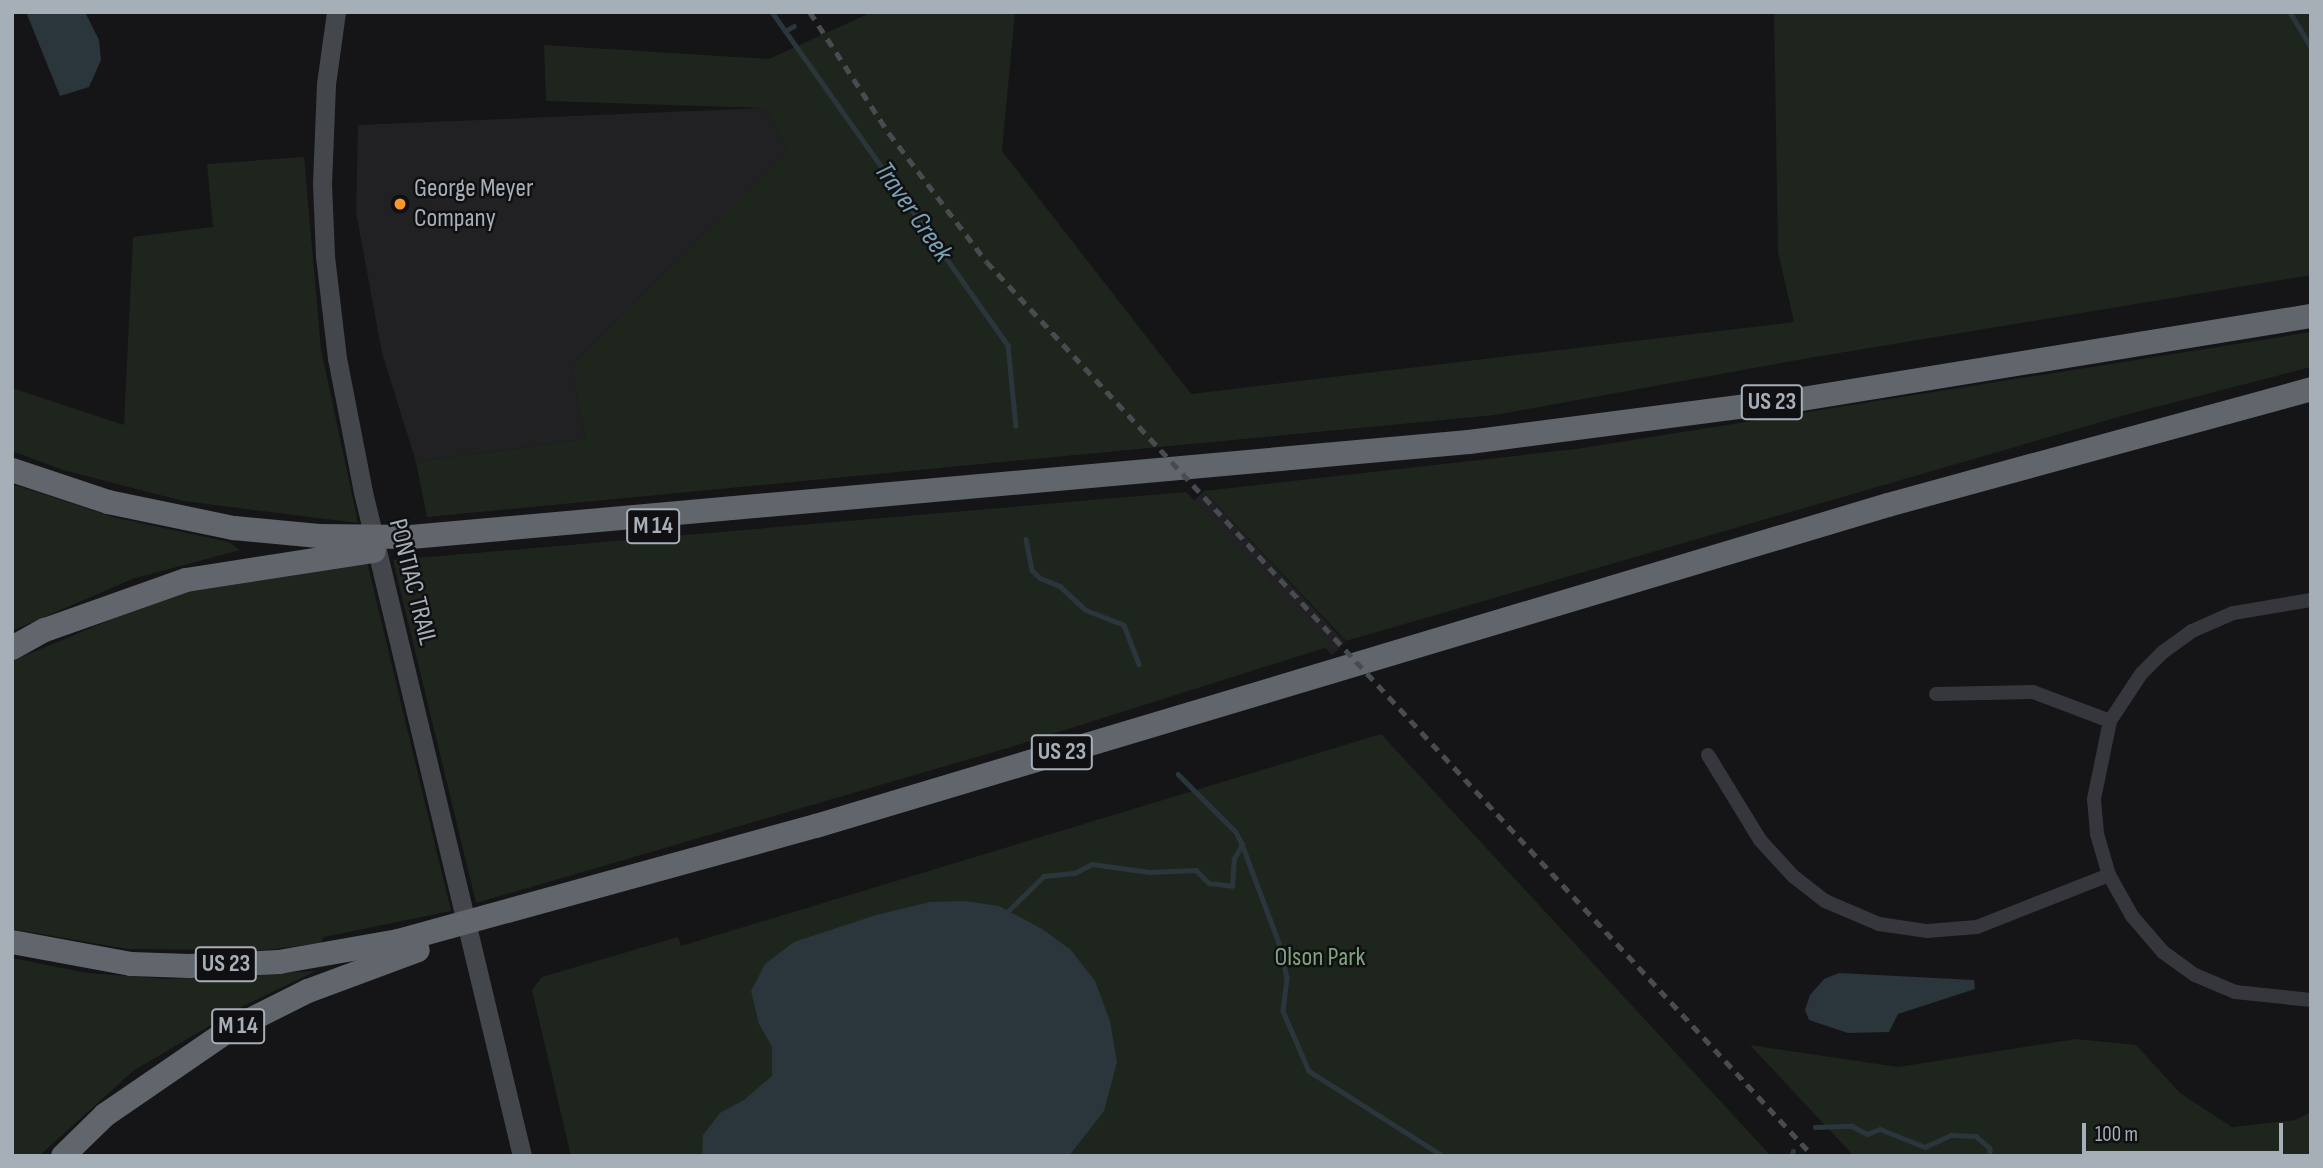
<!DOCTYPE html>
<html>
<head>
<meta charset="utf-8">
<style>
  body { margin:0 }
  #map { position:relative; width:2323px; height:1168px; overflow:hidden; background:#151517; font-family:"Sofia Sans Condensed",sans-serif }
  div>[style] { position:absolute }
  .built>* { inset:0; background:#212124; transform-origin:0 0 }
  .green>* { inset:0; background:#1d251d }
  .water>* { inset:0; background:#2a363b }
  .stream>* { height:4.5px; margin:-2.25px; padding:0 2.25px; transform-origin:2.25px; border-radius:2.25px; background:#2a363b }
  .minor>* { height:14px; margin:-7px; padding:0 7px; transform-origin:7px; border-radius:7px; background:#36373c }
  .secondary>* { height:19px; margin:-9.5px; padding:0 9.5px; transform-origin:9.5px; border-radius:9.5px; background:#43474c }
  .motorway>* { height:24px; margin:-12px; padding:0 12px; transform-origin:12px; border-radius:12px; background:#61666d }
  .rail>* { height:4.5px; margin-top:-2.25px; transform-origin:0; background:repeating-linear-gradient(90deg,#484c51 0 9px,transparent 0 16px) }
  .dots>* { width:19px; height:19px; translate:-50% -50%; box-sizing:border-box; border:4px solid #101012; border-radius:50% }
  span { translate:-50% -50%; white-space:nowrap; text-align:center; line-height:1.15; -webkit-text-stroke:5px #101012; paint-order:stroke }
  .shield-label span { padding:2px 5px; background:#101012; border:2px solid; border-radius:5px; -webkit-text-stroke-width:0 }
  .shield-label { font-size:24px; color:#a6aeb8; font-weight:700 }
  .poi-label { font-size:26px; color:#a6aeb8 }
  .left { translate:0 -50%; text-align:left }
  .street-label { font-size:26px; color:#a6aeb8 }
  .park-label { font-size:26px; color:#7fa47c }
  .water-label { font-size:28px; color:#7ba1b5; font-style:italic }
  .frame { position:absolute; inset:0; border:14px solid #a6aeb8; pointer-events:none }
  .scale { position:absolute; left:2082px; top:1123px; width:201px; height:32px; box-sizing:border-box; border:4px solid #a6aeb8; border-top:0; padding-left:9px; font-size:21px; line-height:24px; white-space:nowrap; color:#a6aeb8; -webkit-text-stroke:5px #101012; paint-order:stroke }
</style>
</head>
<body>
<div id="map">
  <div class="built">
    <div style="clip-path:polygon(764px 108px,788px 150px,572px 365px,585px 439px,416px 462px,382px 353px,356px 212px,358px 125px)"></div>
    <div style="left:1204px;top:491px;width:207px;height:18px;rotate:47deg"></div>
  </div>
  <div class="green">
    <div style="clip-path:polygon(872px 12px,1015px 12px,1002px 151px,1191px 394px,1794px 322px,1778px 252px,1774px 12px,2311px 12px,2311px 275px,1803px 359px,1495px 415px,427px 517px,416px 462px,585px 439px,572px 365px,788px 150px,764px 108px,546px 101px,544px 45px,769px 59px)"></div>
    <div style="clip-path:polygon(304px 157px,321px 349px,358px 523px,183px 501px,63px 470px,12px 451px,12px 388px,124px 425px,133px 237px,213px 227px,207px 164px)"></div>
    <div style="clip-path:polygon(2311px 332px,2311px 367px,2125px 415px,1346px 641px,1204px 491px,1576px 449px)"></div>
    <div style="clip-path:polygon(12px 484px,117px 518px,229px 542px,240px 550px,132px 579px,12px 631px)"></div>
    <div style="clip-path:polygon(1186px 492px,1331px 646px,1011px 747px,476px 903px,393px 560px)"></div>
    <div style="clip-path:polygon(367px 562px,451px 911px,324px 937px,320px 943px,266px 950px,128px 949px,12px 929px,12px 661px,158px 600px,209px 586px)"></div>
    <div style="clip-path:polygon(1381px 734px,1771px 1156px,571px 1156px,532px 990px,542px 977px,678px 937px,681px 946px)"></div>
    <div style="clip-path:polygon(12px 958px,87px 973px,168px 979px,316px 971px,243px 1006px,133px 1071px,39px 1156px,12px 1156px)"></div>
    <div style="clip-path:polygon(2076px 1039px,2136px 1045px,2180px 1093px,2232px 1127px,2295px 1120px,2311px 1112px,2311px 1156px,1854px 1156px,1750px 1045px,1898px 1067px)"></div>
  </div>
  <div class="water">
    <div style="clip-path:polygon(26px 12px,85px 12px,99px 40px,101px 60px,89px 87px,60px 96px)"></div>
    <div style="clip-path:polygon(964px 901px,999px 906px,1042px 929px,1070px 949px,1095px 981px,1110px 1021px,1117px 1062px,1104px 1111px,1069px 1156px,702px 1156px,703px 1135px,720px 1113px,744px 1100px,772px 1076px,772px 1047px,759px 1024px,751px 991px,765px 964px,794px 942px,876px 915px,930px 902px)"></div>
    <div style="clip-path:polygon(1839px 973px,1974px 980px,1975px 989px,1898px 1014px,1889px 1032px,1848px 1033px,1809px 1020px,1805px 1010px,1810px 995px,1824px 979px)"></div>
  </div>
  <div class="stream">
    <div style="left:772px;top:12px;width:408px;rotate:54.7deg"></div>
    <div style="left:1008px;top:345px;width:81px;rotate:84.4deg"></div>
    <div style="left:2290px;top:12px;width:41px;rotate:59deg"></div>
    <div style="left:785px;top:31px;width:10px;rotate:-29deg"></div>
    <div style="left:1026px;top:539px;width:32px;rotate:79deg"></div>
    <div style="left:1032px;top:570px;width:11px;rotate:45deg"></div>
    <div style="left:1040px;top:578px;width:22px;rotate:22deg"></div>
    <div style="left:1060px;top:586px;width:35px;rotate:43deg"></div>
    <div style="left:1086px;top:610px;width:41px;rotate:21.5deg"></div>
    <div style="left:1124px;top:625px;width:42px;rotate:69deg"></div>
    <div style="left:1178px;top:774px;width:82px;rotate:45deg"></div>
    <div style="left:1236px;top:832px;width:13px;rotate:63deg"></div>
    <div style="left:1242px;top:844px;width:106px;rotate:69.5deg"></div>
    <div style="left:1279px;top:943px;width:36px;rotate:77deg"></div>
    <div style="left:1287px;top:978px;width:33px;rotate:97deg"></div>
    <div style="left:1283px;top:1011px;width:65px;rotate:66.6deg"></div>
    <div style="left:1309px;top:1071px;width:159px;rotate:32.4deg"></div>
    <div style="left:1008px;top:911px;width:50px;rotate:-44.2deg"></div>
    <div style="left:1044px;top:876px;width:31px;rotate:-6deg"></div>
    <div style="left:1075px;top:873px;width:19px;rotate:-28deg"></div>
    <div style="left:1092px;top:864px;width:59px;rotate:7.9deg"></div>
    <div style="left:1150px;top:872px;width:46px;rotate:-2.5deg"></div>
    <div style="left:1196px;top:870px;width:18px;rotate:45deg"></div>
    <div style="left:1209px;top:883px;width:23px;rotate:7deg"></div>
    <div style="left:1232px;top:886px;width:27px;rotate:-86deg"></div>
    <div style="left:1234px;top:859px;width:17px;rotate:-62deg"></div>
    <div style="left:1815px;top:1127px;width:37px;rotate:-2deg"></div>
    <div style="left:1852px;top:1126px;width:17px;rotate:28deg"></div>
    <div style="left:1867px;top:1134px;width:14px;rotate:-21deg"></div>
    <div style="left:1880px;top:1129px;width:48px;rotate:21.8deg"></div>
    <div style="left:1925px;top:1147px;width:29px;rotate:-25deg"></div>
    <div style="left:1951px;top:1135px;width:25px;rotate:2deg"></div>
    <div style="left:1976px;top:1136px;width:18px;rotate:41deg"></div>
    <div style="left:1990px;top:1148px;width:8px;rotate:90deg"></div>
    <div style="left:1791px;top:1156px;width:5px;rotate:-68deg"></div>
  </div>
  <div class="minor">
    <div style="left:2311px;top:600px;width:79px;rotate:170.5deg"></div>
    <div style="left:2233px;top:613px;width:45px;rotate:156.3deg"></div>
    <div style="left:2192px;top:631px;width:36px;rotate:144deg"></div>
    <div style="left:2163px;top:652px;width:31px;rotate:135deg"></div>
    <div style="left:2141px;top:674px;width:56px;rotate:123.4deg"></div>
    <div style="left:2110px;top:721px;width:80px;rotate:101.6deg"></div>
    <div style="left:2094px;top:799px;width:35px;rotate:85deg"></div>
    <div style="left:2097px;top:834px;width:43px;rotate:73.7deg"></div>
    <div style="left:2109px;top:875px;width:47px;rotate:60.7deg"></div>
    <div style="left:2132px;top:916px;width:48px;rotate:49.3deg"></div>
    <div style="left:2163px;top:952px;width:39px;rotate:36deg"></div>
    <div style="left:2195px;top:975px;width:43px;rotate:23deg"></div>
    <div style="left:2235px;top:992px;width:76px;rotate:6deg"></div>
    <div style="left:1936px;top:694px;width:97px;rotate:-1.2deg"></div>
    <div style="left:2033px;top:692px;width:82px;rotate:20.6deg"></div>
    <div style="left:1708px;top:755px;width:100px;rotate:58.5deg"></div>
    <div style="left:1760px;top:840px;width:49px;rotate:47.5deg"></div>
    <div style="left:1793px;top:876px;width:41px;rotate:38deg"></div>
    <div style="left:1825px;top:901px;width:59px;rotate:23.1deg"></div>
    <div style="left:1879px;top:924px;width:49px;rotate:8.3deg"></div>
    <div style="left:1927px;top:931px;width:50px;rotate:-4.6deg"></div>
    <div style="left:1977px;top:927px;width:142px;rotate:-21.5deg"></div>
  </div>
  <div class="secondary">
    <div style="left:336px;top:12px;width:73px;rotate:97.9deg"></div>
    <div style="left:326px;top:84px;width:100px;rotate:92.3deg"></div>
    <div style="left:322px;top:184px;width:72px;rotate:87.6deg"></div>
    <div style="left:325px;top:256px;width:103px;rotate:83.3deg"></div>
    <div style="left:337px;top:358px;width:136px;rotate:79deg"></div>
    <div style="left:363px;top:492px;width:683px;rotate:76.53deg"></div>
  </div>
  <div class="motorway">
    <div style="left:12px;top:470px;width:101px;rotate:18.4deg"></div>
    <div style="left:108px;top:502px;width:129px;rotate:11.7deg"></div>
    <div style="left:234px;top:528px;width:85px;rotate:5.4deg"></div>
    <div style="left:319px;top:536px;width:92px;rotate:0.6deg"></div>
    <div style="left:411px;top:537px;width:1062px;rotate:-5.13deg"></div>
    <div style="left:1469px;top:442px;width:336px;rotate:-7.4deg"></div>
    <div style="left:1802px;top:399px;width:516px;rotate:-9.26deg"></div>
    <div style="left:12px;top:648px;width:38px;rotate:-29deg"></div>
    <div style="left:45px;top:630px;width:150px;rotate:-19.5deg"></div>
    <div style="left:186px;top:580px;width:190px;rotate:-8.8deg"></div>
    <div style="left:12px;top:942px;width:121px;rotate:10.5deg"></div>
    <div style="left:131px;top:964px;width:58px;rotate:2deg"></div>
    <div style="left:189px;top:966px;width:90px;rotate:-2.5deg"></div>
    <div style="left:279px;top:962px;width:121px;rotate:-10deg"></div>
    <div style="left:398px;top:941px;width:434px;rotate:-15.4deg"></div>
    <div style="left:816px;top:826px;width:1119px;rotate:-16.67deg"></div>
    <div style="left:1888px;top:505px;width:439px;rotate:-15.3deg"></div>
    <div style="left:63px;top:1156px;width:59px;rotate:-44.3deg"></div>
    <div style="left:105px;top:1115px;width:147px;rotate:-34.4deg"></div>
    <div style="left:226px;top:1032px;width:92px;rotate:-26.6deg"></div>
    <div style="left:308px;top:991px;width:117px;rotate:-20.4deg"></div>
  </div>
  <div class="rail">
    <div style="left:810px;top:12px;width:145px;rotate:56.9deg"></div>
    <div style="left:889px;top:133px;width:162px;rotate:52.8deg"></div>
    <div style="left:987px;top:262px;width:1217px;rotate:47.26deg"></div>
  </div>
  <div class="dots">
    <div style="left:400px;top:204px;background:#fb9829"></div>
  </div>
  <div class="shield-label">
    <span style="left:1772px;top:402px">US 23</span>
    <span style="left:653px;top:526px">M 14</span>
    <span style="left:1062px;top:752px">US 23</span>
    <span style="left:226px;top:964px">US 23</span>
    <span style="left:238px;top:1026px">M 14</span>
  </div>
  <div class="poi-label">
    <span class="left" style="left:414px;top:204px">George Meyer<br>Company</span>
  </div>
  <div class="street-label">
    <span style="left:412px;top:582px;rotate:76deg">PONTIAC TRAIL</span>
  </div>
  <div class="park-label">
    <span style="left:1320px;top:958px">Olson Park</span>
  </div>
  <div class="water-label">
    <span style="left:913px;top:212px;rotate:55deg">Traver Creek</span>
  </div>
  <div class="frame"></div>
  <div class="scale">100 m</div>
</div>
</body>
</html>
